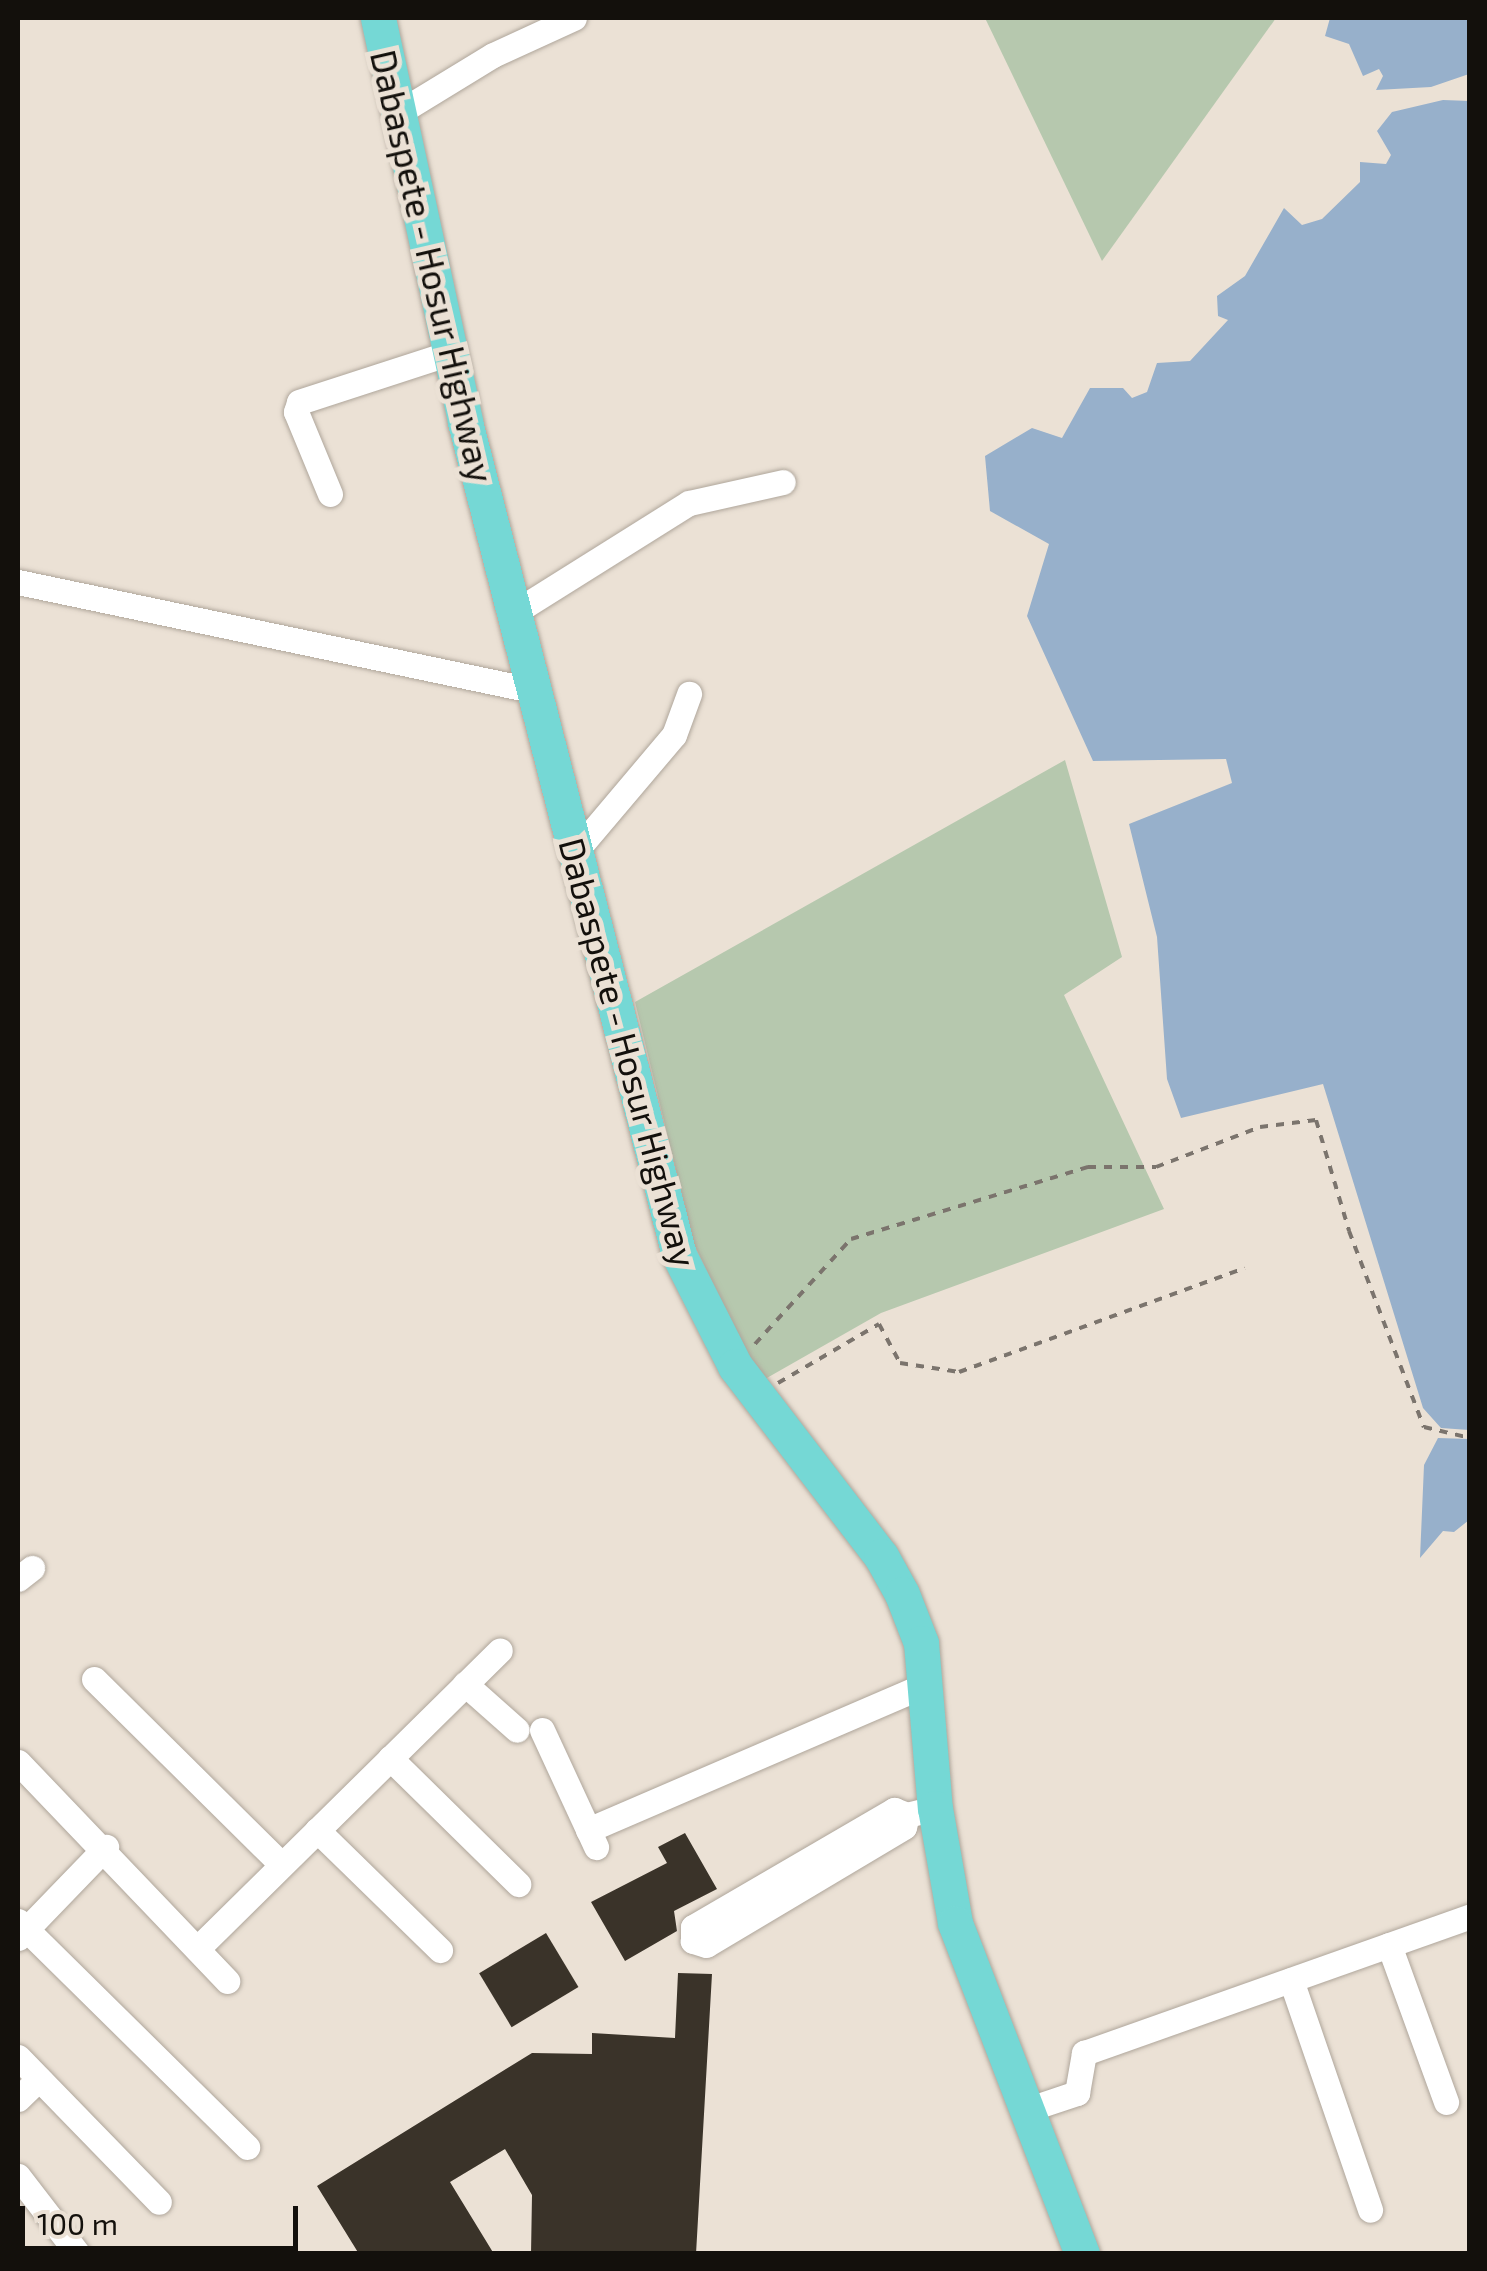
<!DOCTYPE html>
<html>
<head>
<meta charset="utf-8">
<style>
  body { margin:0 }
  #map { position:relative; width:1487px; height:2271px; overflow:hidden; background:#ebe1d5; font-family:"Exo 2",sans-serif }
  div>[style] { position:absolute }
  .green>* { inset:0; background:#b6c8ae }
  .water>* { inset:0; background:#97b0cb }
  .building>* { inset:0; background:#3a3329; transform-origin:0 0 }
  .path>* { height:4px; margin-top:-2px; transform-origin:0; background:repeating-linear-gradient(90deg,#7b746d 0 8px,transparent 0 16px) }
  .roads { filter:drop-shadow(0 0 2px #afa69b) drop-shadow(0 0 2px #afa69b) }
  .minor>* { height:25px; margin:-12.5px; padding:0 12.5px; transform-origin:12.5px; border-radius:12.5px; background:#fff }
  .highway>* { height:35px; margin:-17.5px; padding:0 17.5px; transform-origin:17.5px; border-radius:17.5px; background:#75d8d5 }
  span { translate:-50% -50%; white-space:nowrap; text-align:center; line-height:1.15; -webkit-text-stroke:10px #ebe1d5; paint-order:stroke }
  .street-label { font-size:35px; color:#13100c }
  .frame { position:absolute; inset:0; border:20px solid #13100c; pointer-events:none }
  .scale { position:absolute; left:20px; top:2206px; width:278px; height:45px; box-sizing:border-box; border:5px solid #13100c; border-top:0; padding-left:12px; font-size:30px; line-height:35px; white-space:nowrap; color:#13100c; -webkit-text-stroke:8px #ebe1d5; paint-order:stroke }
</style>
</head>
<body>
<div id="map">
  <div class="green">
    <div style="clip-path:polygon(985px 18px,1276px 18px,1102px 261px)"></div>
    <div style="clip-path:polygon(1065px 760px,1122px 957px,1064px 995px,1164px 1209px,881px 1313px,760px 1382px,694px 1244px,635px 1002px)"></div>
  </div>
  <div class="water">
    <div style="clip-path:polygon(1330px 18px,1469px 18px,1469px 74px,1431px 87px,1376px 90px,1383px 76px,1379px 69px,1363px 76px,1349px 44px,1325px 36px)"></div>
    <div style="clip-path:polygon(1443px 100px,1470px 101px,1469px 1430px,1441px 1428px,1423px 1408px,1323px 1084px,1181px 1118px,1167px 1079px,1157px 937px,1129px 824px,1232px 783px,1226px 759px,1093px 761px,1027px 616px,1049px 544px,990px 511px,985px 456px,1032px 428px,1062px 438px,1090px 388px,1123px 388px,1132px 398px,1147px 392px,1157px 363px,1190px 361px,1228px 320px,1218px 316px,1217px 296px,1245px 276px,1284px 208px,1302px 225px,1322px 219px,1360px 182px,1360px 162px,1386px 164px,1391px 155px,1377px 131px,1392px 112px)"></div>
    <div style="clip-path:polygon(1438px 1438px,1469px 1439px,1469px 1520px,1454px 1532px,1443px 1531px,1420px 1558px,1424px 1465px)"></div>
  </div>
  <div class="building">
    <div style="clip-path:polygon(685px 1833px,717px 1889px,674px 1911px,677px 1931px,625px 1961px,591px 1902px,667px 1863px,658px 1847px)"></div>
    <div style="left:546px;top:1933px;width:63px;height:78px;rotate:59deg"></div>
    <div style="clip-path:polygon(678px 1973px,712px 1974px,696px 2254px,531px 2254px,532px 2195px,505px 2149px,450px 2182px,494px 2254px,359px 2254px,317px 2186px,532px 2053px,592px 2054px,592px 2033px,675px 2038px)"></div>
  </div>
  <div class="path">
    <div style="left:755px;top:1344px;width:142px;rotate:-47.6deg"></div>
    <div style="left:851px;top:1239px;width:248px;rotate:-16.9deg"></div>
    <div style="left:1088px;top:1167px;width:68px"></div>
    <div style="left:1156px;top:1167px;width:111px;rotate:-21deg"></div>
    <div style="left:1260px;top:1127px;width:56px;rotate:-7.1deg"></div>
    <div style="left:1316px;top:1120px;width:116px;rotate:73.4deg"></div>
    <div style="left:1349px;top:1231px;width:210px;rotate:69.1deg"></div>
    <div style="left:1424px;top:1427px;width:47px;rotate:13.4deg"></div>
    <div style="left:778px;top:1383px;width:117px;rotate:-30.3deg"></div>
    <div style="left:879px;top:1324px;width:44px;rotate:61.7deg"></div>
    <div style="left:900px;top:1363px;width:60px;rotate:8.7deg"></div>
    <div style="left:959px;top:1372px;width:304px;rotate:-20deg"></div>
  </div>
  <div class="roads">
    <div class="minor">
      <div style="left:398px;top:113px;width:111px;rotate:-31.4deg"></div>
      <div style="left:493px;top:55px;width:89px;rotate:-24.6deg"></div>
      <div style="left:330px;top:494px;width:89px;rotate:-112.5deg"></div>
      <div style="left:296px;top:412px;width:10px;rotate:-73deg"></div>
      <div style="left:299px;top:402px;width:159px;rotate:-18deg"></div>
      <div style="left:18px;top:582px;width:529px;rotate:11.88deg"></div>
      <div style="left:515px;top:612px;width:205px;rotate:-32.1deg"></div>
      <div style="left:689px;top:503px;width:96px;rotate:-12.6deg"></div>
      <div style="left:575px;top:852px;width:153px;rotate:-49.8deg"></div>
      <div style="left:674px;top:735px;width:44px;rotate:-69.9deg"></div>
      <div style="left:18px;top:1579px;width:18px;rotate:-38deg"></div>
      <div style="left:94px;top:1679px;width:264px;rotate:44.7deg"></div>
      <div style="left:465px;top:1684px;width:69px;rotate:41.5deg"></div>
      <div style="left:542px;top:1730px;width:129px;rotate:65.2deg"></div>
      <div style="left:390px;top:1758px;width:180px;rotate:44.5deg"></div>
      <div style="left:18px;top:1762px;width:303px;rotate:46.3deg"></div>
      <div style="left:907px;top:1815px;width:12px;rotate:104deg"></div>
      <div style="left:904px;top:1827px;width:230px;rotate:149.2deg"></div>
      <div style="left:706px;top:1945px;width:14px;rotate:-163deg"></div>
      <div style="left:693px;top:1941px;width:14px;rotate:-90deg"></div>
      <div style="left:693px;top:1927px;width:233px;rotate:-30.2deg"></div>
      <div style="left:894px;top:1810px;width:14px;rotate:21deg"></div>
      <div style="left:907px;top:1815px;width:29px;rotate:-14deg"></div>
      <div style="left:317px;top:1830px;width:172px;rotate:44.3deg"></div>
      <div style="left:588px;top:1830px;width:366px;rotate:-23.3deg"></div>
      <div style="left:18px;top:1921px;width:322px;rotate:44.6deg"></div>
      <div style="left:18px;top:1938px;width:127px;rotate:-46deg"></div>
      <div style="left:1389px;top:1945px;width:167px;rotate:70deg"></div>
      <div style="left:200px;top:1946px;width:421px;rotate:-44.6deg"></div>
      <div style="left:1291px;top:1980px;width:243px;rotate:71deg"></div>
      <div style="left:18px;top:2057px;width:202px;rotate:45.8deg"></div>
      <div style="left:18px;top:2099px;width:29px;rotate:-44deg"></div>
      <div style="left:1026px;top:2110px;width:54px;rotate:-18.4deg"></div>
      <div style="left:1077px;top:2093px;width:41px;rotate:-80.1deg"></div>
      <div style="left:1084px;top:2053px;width:410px;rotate:-19.5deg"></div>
      <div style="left:18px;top:2176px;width:98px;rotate:52.4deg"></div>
    </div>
    <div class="highway">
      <div style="left:378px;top:18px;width:413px;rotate:77.8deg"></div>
      <div style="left:465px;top:422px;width:860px;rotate:75.59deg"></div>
      <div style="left:679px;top:1255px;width:124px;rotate:63.2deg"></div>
      <div style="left:735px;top:1366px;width:240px;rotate:52.5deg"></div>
      <div style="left:881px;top:1556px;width:43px;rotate:61.1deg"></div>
      <div style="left:902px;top:1594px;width:53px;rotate:68.8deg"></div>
      <div style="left:921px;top:1643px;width:166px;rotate:85.2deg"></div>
      <div style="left:935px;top:1808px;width:117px;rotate:80.1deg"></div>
      <div style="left:955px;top:1923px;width:355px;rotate:69deg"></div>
    </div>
  </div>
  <div class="street-label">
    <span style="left:433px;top:266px;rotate:77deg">Dabaspete - Hosur Highway</span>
    <span style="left:629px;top:1052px;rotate:75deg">Dabaspete - Hosur Highway</span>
  </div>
  <div class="frame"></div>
  <div class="scale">100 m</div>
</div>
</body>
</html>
